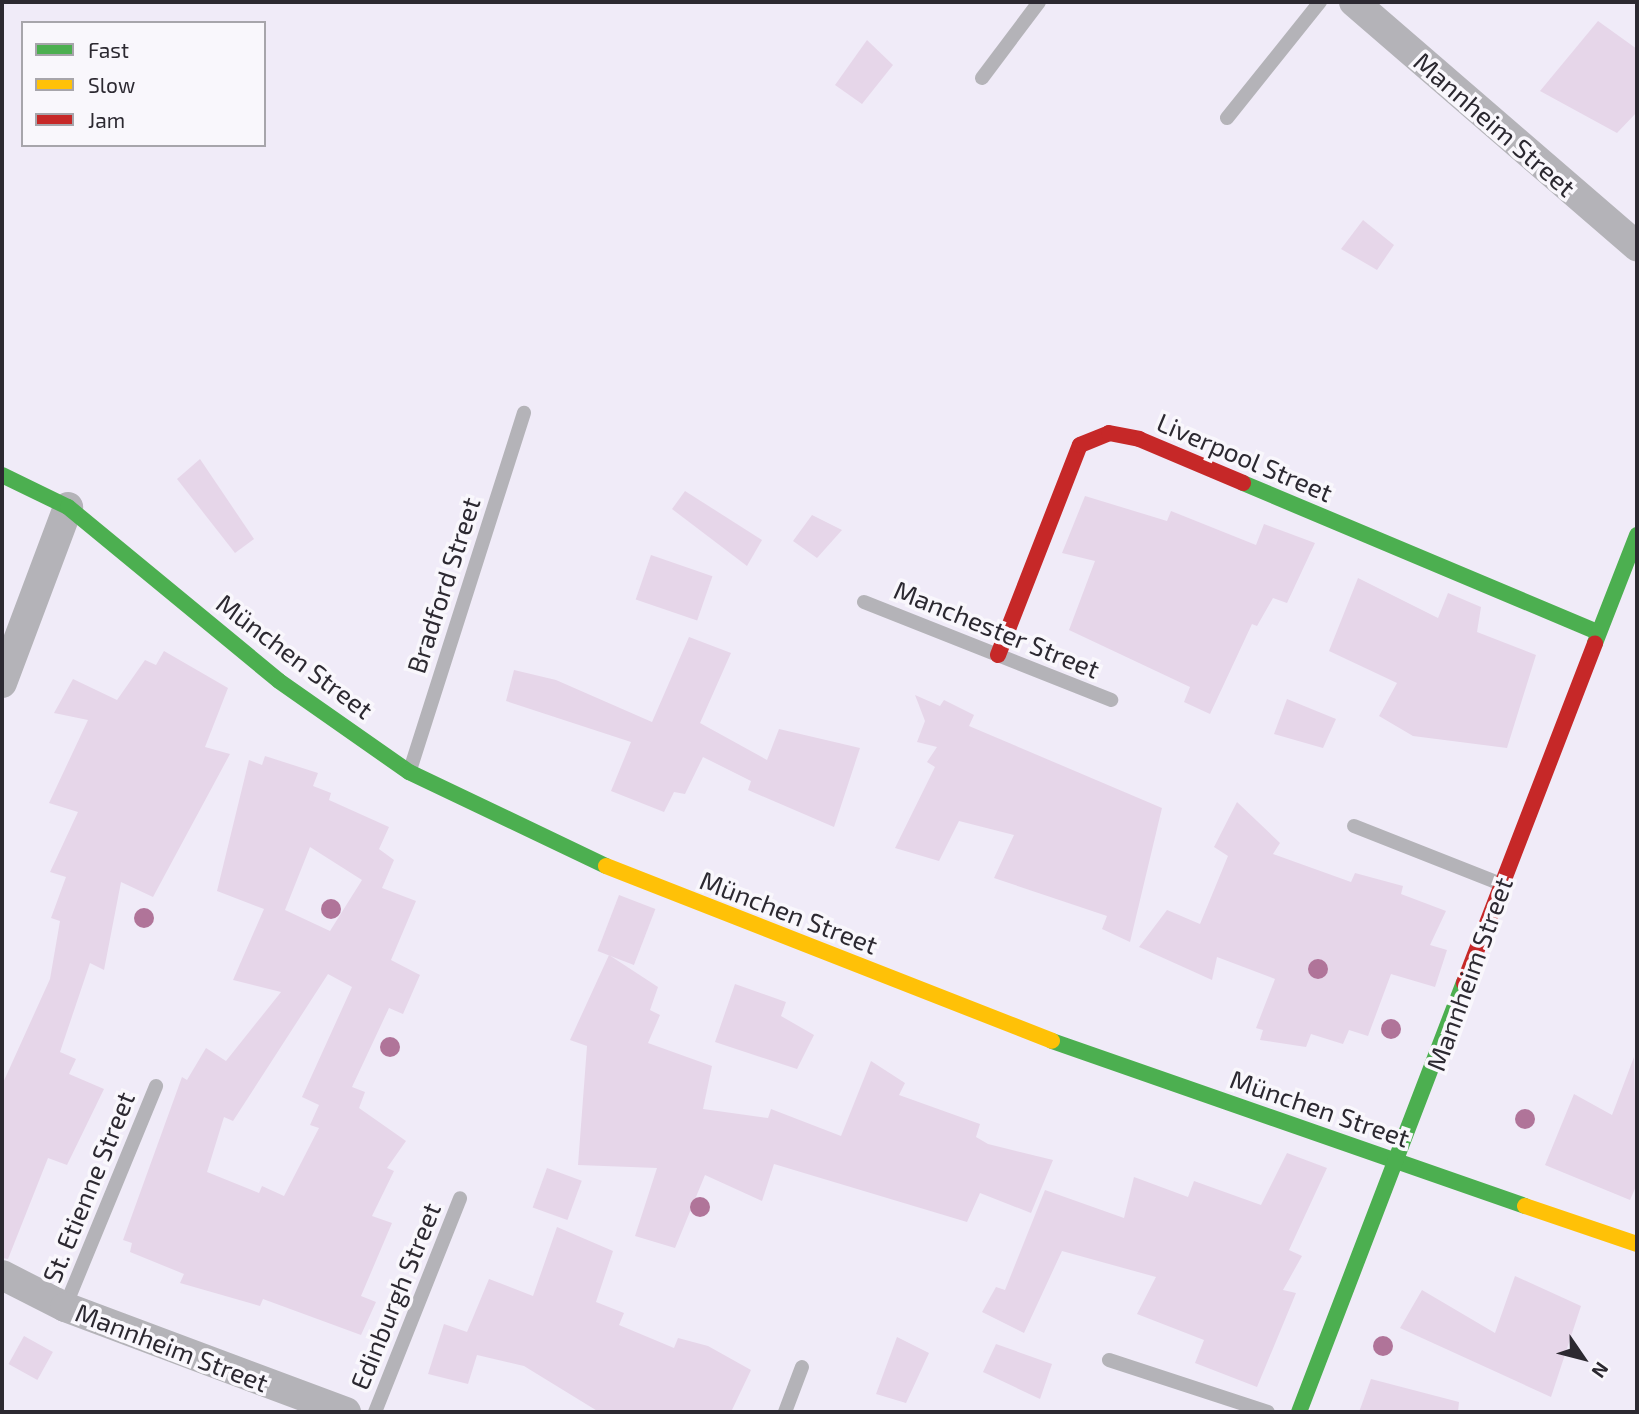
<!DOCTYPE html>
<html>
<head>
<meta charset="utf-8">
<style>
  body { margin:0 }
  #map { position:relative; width:1639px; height:1414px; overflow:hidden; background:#f0ebf8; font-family:"Exo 2",sans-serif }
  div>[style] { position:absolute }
  .building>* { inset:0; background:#e6d6e9; transform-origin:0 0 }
  .lane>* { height:14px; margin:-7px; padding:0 7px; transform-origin:7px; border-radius:7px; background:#b4b3b8 }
  .street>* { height:30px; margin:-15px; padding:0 15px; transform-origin:15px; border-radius:15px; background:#b4b3b8 }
  .fast>* { height:16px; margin:-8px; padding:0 8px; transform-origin:8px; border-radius:8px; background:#4caf50 }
  .slow>* { height:16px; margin:-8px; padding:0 8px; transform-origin:8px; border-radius:8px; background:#ffc107 }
  .jam>* { height:16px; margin:-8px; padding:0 8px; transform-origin:8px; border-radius:8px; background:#c62828 }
  .trees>* { width:20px; height:20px; margin:-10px; border-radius:50%; background:#b07499 }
  span { translate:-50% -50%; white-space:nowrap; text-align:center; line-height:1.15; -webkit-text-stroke:7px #f9f7fc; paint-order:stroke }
  .street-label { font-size:26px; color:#2c2931 }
  .frame { position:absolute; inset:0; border:4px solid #2c2931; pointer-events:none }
  .legend { position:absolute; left:21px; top:21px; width:245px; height:126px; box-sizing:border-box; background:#f9f7fc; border:2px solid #a7a5ab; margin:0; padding:9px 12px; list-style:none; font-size:21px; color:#2c2931 }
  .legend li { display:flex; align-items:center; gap:14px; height:35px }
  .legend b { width:35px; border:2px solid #a7a5ab }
  .north { position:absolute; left:1548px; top:1323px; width:70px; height:70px; -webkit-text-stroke:5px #f9f7fc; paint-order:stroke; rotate:125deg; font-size:19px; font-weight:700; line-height:28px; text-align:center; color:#2c2931 }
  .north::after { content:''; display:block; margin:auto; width:24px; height:32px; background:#2c2931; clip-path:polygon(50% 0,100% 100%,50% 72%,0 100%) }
</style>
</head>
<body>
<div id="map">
  <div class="building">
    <div style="clip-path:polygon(1598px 21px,1637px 49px,1637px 112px,1617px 133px,1540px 91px)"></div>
    <div style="clip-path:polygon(867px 40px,893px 65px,862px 104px,835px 85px)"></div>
    <div style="clip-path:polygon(1363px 220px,1394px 245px,1377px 270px,1341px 249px)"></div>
    <div style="clip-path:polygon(200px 459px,254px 539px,235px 553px,177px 479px)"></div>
    <div style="clip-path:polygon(685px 491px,762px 540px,747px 566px,672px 509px)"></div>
    <div style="clip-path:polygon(1085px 496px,1167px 521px,1171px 511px,1256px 545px,1264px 524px,1315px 543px,1287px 603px,1273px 598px,1257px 626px,1252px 624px,1210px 714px,1184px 702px,1190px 687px,1069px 630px,1095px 561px,1062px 553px)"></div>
    <div style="clip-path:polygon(812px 515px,842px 530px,817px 558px,793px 541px)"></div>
    <div style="left:651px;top:555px;width:65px;height:47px;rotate:19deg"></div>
    <div style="clip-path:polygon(1358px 578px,1438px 618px,1448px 593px,1481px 607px,1477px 632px,1536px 655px,1507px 748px,1413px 736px,1379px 716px,1397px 683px,1329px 651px)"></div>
    <div style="clip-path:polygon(689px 637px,731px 653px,700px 723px,767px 760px,779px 729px,860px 748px,834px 827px,748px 790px,751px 781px,703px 757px,685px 794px,674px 792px,664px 812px,611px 791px,631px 742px,506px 701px,514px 670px,556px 680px,652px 722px)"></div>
    <div style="clip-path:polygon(164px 651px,228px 688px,205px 747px,230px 754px,153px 897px,121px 882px,104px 970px,90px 963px,60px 1052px,76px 1059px,69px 1074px,104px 1089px,67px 1165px,48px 1158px,8px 1259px,2px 1258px,2px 1085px,50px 979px,60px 921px,51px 918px,66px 877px,50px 872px,78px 812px,49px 803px,88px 720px,54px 713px,73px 679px,117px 700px,145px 660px,156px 665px)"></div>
    <div style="clip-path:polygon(915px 695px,940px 706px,944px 700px,974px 715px,969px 726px,1162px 808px,1130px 942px,1102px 929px,1107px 916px,994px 878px,1014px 835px,959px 821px,939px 861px,895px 848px,935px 767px,927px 762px,937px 747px,917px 742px,925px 721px)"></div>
    <div style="clip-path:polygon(1287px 699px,1336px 719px,1323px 748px,1274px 734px)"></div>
    <div style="clip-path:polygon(evenodd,265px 756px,318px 773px,313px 786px,331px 793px,329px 800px,389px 827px,379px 849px,394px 860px,382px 888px,416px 901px,391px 960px,420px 975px,403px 1014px,389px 1008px,352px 1087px,365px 1092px,359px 1108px,406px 1141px,387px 1168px,394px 1171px,372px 1216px,392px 1223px,361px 1296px,376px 1302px,361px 1335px,263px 1299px,260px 1306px,180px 1283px,184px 1274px,130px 1252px,132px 1243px,123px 1240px,182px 1077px,187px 1080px,206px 1048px,226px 1061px,281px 992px,233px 980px,264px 909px,217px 891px,249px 760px,262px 765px,265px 756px,310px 847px,362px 880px,330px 931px,285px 910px,310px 847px,265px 756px,328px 974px,352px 987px,302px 1097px,319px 1105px,310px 1125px,319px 1128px,284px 1196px,262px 1186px,259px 1193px,207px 1172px,224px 1117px,233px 1121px,328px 974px)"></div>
    <div style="clip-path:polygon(1237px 802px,1280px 843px,1273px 854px,1351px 882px,1355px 873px,1403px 886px,1401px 894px,1446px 911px,1430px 945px,1447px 950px,1435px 987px,1391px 974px,1368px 1036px,1349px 1030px,1343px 1044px,1311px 1034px,1306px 1047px,1260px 1040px,1263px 1030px,1256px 1028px,1275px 979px,1217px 957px,1212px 980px,1139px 947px,1167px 910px,1200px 924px,1228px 856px,1214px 847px)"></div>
    <div style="left:619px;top:895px;width:39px;height:60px;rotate:21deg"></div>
    <div style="clip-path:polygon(609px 955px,658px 987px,650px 1010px,660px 1015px,648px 1043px,712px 1066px,703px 1109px,768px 1118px,771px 1109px,841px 1136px,871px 1061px,905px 1083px,899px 1095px,980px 1124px,976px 1137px,988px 1144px,1053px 1160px,1031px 1213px,980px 1193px,967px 1222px,774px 1164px,762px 1201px,705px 1175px,675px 1248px,635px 1236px,657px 1168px,578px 1165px,587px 1046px,570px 1040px)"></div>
    <div style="clip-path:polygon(735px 984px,786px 1002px,781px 1016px,814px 1035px,797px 1069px,715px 1042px)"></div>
    <div style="clip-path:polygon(1634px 1057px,1637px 1184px,1630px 1200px,1545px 1165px,1574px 1094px,1612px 1115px)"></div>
    <div style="clip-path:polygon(1287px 1153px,1327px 1168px,1289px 1250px,1302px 1256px,1283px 1290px,1296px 1293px,1257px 1387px,1195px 1363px,1204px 1340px,1137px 1314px,1156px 1277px,1062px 1251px,1024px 1333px,982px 1312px,996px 1287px,1005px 1290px,1045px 1190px,1124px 1218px,1134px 1177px,1188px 1197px,1194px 1181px,1261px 1205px)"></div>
    <div style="left:547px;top:1168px;width:37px;height:42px;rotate:20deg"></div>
    <div style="clip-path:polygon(557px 1227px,613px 1251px,596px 1302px,624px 1313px,619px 1325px,674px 1348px,678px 1338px,708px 1346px,751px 1370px,731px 1412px,599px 1412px,524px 1366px,477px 1355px,468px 1384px,428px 1374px,444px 1324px,467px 1332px,489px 1279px,533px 1296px)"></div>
    <div style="clip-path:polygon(1515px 1276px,1581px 1306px,1551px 1397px,1400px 1328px,1422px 1290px,1495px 1333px)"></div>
    <div style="left:24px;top:1336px;width:33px;height:32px;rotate:29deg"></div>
    <div style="clip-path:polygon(897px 1337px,929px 1353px,906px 1403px,876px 1394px)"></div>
    <div style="clip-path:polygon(996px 1344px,1052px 1364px,1040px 1399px,983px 1372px)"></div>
    <div style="clip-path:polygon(1371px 1379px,1459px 1402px,1458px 1412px,1359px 1412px)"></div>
  </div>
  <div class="lane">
    <div style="left:982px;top:78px;width:95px;rotate:-53.1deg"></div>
    <div style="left:1227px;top:118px;width:149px;rotate:-51.3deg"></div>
    <div style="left:864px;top:602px;width:266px;rotate:21.6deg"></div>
    <div style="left:410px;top:770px;width:375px;rotate:-72.3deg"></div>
    <div style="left:1354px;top:826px;width:158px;rotate:21.5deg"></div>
    <div style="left:65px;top:1307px;width:239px;rotate:-67.6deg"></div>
    <div style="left:1109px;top:1360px;width:167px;rotate:18.1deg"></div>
    <div style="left:375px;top:1412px;width:230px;rotate:-68.3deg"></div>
    <div style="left:785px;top:1412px;width:48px;rotate:-69.3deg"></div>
  </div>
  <div class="street">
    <div style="left:1354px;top:2px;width:374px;rotate:40.8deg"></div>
    <div style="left:2px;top:683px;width:188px;rotate:-69.4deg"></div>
    <div style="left:2px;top:1275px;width:71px;rotate:26.9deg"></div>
    <div style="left:65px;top:1307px;width:300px;rotate:20.5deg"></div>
  </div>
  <div class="fast">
    <div style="left:2px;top:475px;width:73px;rotate:25.9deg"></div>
    <div style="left:68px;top:507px;width:273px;rotate:39.5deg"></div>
    <div style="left:279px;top:681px;width:159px;rotate:35deg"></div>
    <div style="left:409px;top:772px;width:218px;rotate:25.5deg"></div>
    <div style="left:1243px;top:483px;width:384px;rotate:22.8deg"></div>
    <div style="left:1595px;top:643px;width:116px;rotate:-68.7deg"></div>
    <div style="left:1052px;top:1041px;width:501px;rotate:19.23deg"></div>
    <div style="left:1299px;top:1412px;width:460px;rotate:-69deg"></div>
  </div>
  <div class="slow">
    <div style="left:606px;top:866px;width:479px;rotate:21.4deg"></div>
    <div style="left:1525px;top:1206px;width:118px;rotate:18.7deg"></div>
  </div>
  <div class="jam">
    <div style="left:998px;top:655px;width:225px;rotate:-68.7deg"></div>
    <div style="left:1080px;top:445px;width:31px;rotate:-22deg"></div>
    <div style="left:1109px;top:433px;width:31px;rotate:11deg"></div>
    <div style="left:1139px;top:439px;width:113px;rotate:22.9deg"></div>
    <div style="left:1464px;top:983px;width:364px;rotate:-68.9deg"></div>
  </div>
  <div class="trees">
    <div style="left:331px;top:909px"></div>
    <div style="left:144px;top:918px"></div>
    <div style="left:1318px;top:969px"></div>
    <div style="left:1391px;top:1029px"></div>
    <div style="left:390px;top:1047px"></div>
    <div style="left:1525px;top:1119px"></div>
    <div style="left:700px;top:1207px"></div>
    <div style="left:1383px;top:1346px"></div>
  </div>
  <div class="street-label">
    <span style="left:1495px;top:124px;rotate:41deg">Mannheim Street</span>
    <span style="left:1245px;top:457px;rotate:23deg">Liverpool Street</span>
    <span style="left:443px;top:585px;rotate:-72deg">Bradford Street</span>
    <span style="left:997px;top:629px;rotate:22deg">Manchester Street</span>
    <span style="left:295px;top:656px;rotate:37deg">München Street</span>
    <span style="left:789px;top:912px;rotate:21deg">München Street</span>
    <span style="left:1469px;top:974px;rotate:-70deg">Mannheim Street</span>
    <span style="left:1320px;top:1108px;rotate:19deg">München Street</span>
    <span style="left:88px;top:1187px;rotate:-68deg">St. Etienne Street</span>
    <span style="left:395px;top:1296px;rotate:-68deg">Edinburgh Street</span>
    <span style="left:172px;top:1347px;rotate:21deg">Mannheim Street</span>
  </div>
  <div class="frame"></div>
  <ul class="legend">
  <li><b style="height:9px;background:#4caf50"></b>Fast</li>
  <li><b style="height:9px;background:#ffc107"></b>Slow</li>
  <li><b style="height:9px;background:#c62828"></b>Jam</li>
  </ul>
  <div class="north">N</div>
</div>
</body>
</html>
